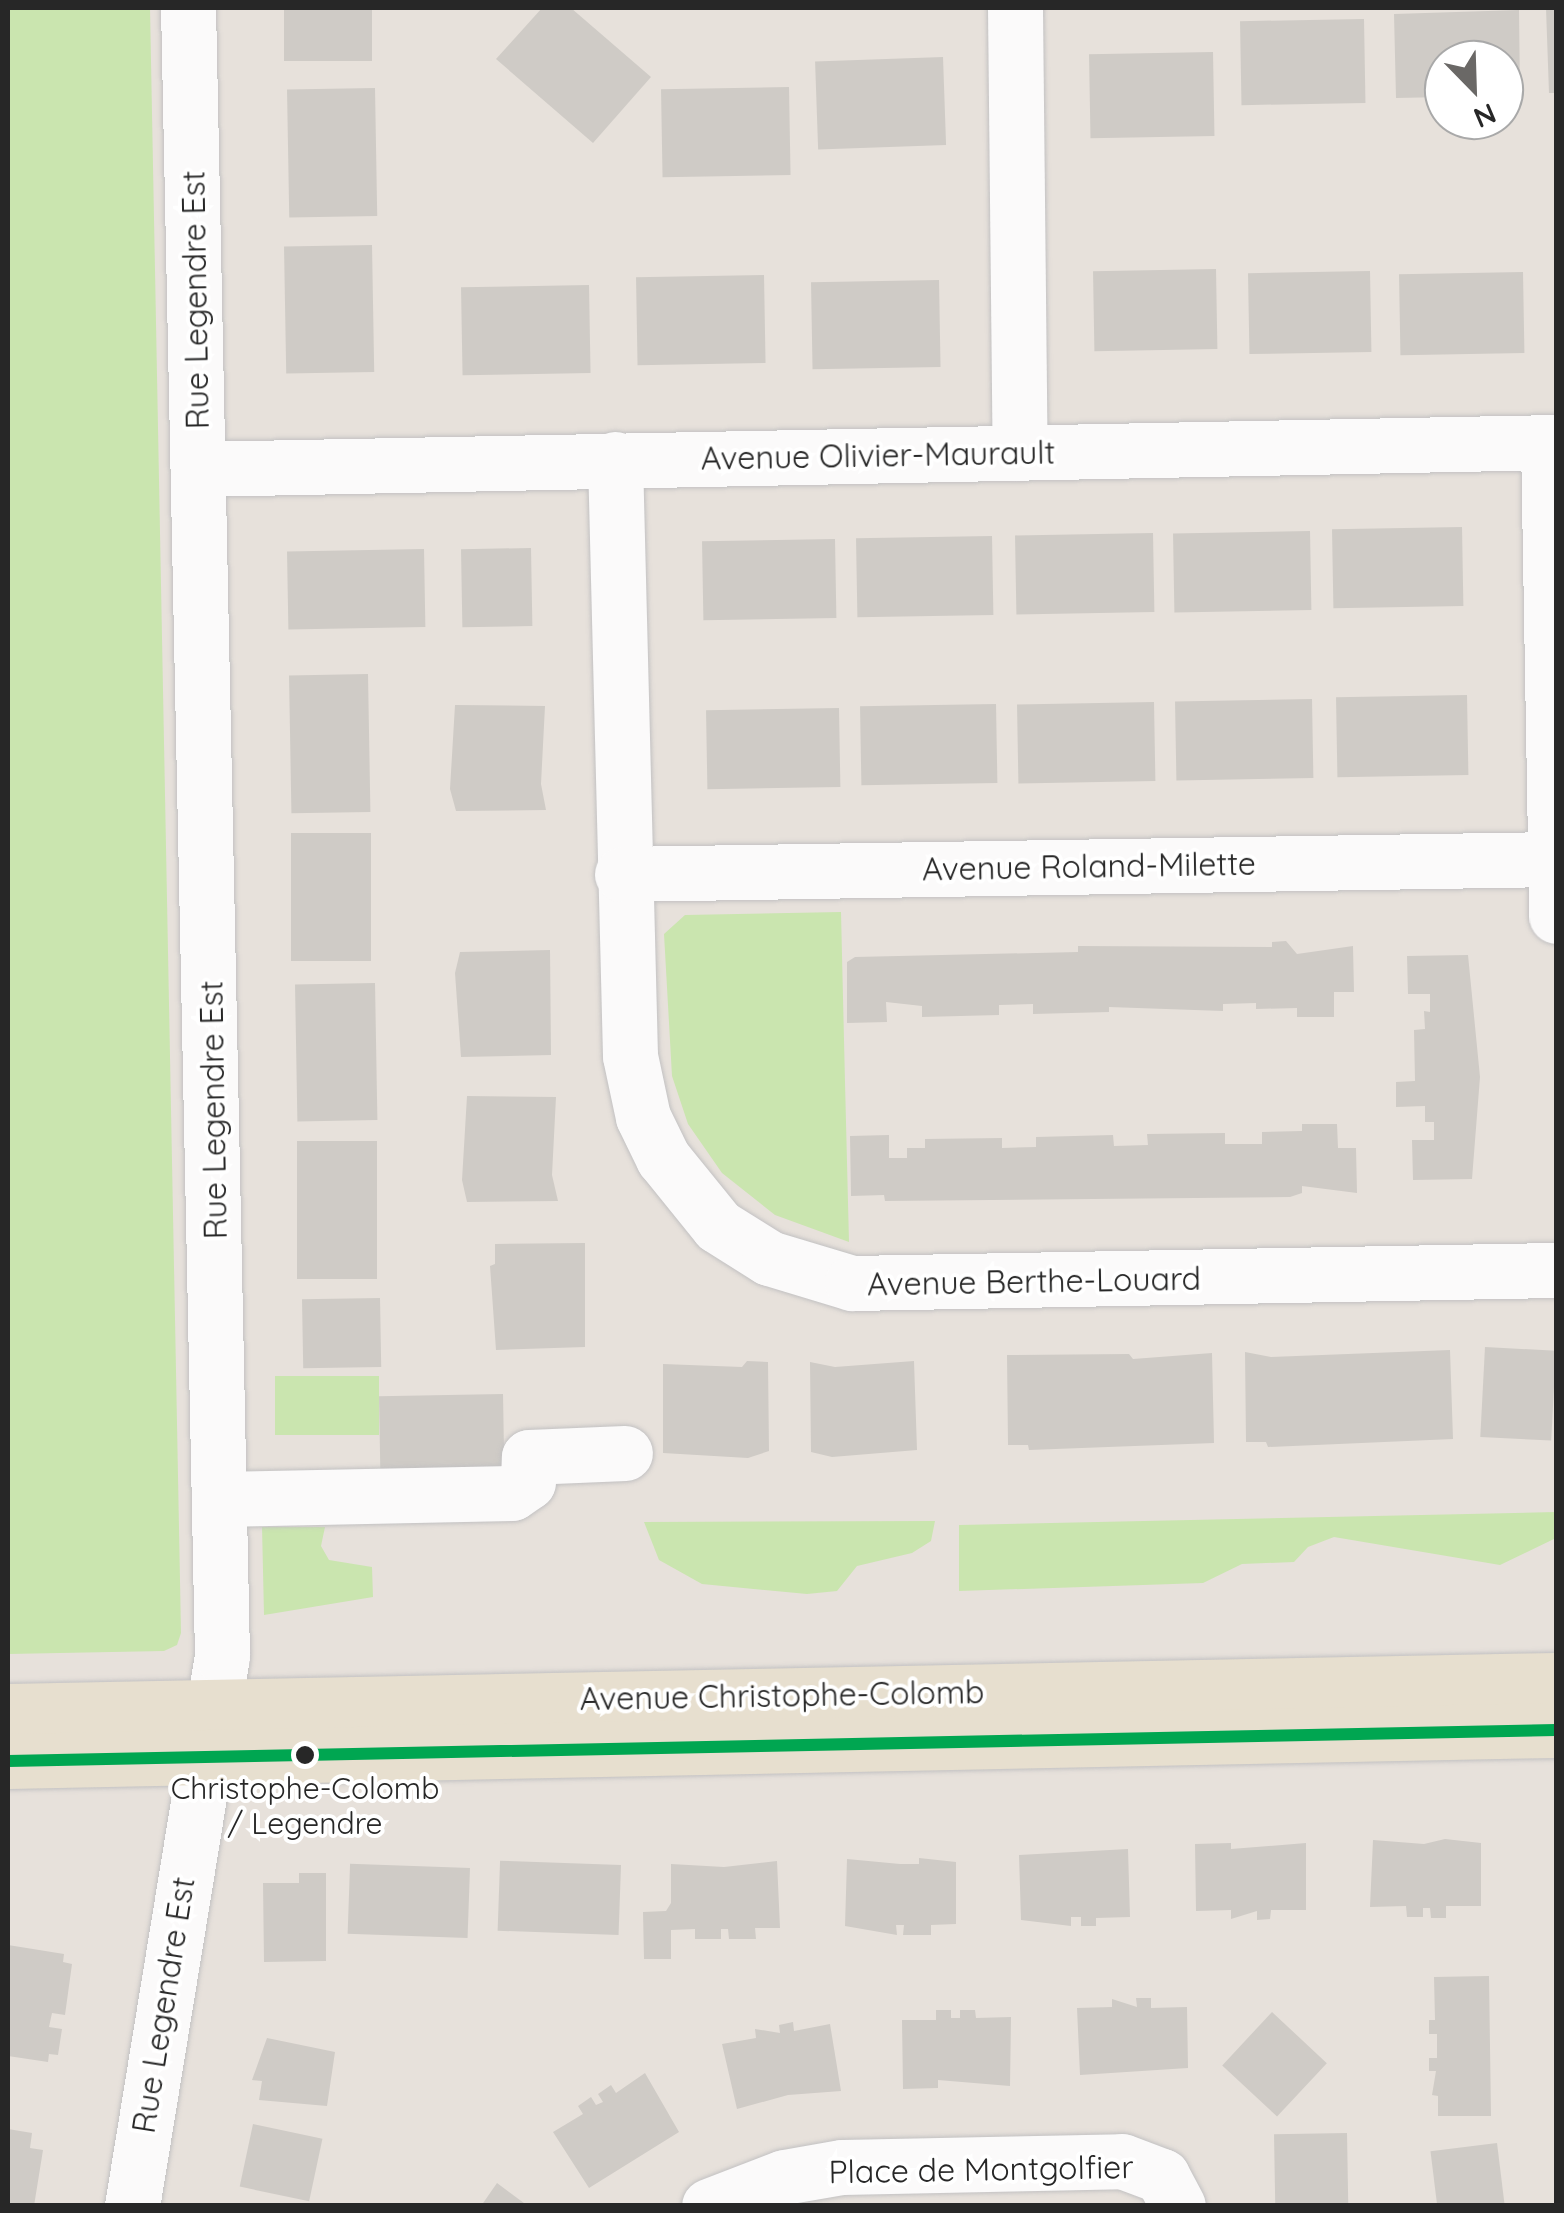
<!DOCTYPE html>
<html>
<head>
<meta charset="utf-8">
<style>
  body { margin:0 }
  #map { position:relative; width:1564px; height:2213px; overflow:hidden; background:#e7e1db; font-family:Quicksand,sans-serif }
  div>[style] { position:absolute }
  .green>* { inset:0; background:#cae5af; transform-origin:0 0 }
  .building>* { inset:0; background:#cfcbc6; transform-origin:0 0 }
  .roads { filter:drop-shadow(0 0 2px #c2c1c2) drop-shadow(0 0 2px #c2c1c2) }
  .minor>* { height:55px; margin:-27.5px; padding:0 27.5px; transform-origin:27.5px; border-radius:27.5px; background:#fbfafa }
  .major>* { height:55px; margin:-27.5px; padding:0 27.5px; transform-origin:27.5px; border-radius:27.5px; background:#e7dfcf }
  .bus-1>* { height:12px; margin:-6px; padding:0 6px; transform-origin:6px; border-radius:6px; background:#00a651 }
  .dots>* { width:28px; height:28px; translate:-50% -50%; box-sizing:border-box; border:5px solid #fff; border-radius:50% }
  span { translate:-50% -50%; white-space:nowrap; text-align:center; line-height:1.15; -webkit-text-stroke:8px #fff; paint-order:stroke }
  .bus-label { font-size:30px; color:#272727 }
  .street-label { font-size:32px; color:#272727 }
  .frame { position:absolute; inset:0; border:10px solid #272727; pointer-events:none }
  .north { position:absolute; left:1424px; top:40px; width:100px; height:100px; box-sizing:border-box; background:#fff; border:2px solid #a9a9a9; border-radius:50%; rotate:157deg; font-size:28px; font-weight:700; line-height:40px; text-align:center; color:#272727 }
  .north::after { content:''; display:block; margin:auto; width:35px; height:45px; background:#6a6866; clip-path:polygon(50% 0,100% 100%,50% 72%,0 100%) }
</style>
</head>
<body>
<div id="map">
  <div class="green">
    <div style="clip-path:polygon(8px 8px,150px 8px,181px 1633px,177px 1645px,164px 1651px,8px 1654px)"></div>
    <div style="clip-path:polygon(841px 912px,845px 1082px,849px 1242px,775px 1215px,722px 1173px,688px 1124px,672px 1076px,664px 934px,685px 915px)"></div>
    <div style="left:379px;top:1376px;width:59px;height:104px;rotate:90deg"></div>
    <div style="clip-path:polygon(1556px 1512px,1556px 1538px,1500px 1565px,1334px 1537px,1308px 1547px,1294px 1562px,1242px 1564px,1203px 1583px,959px 1591px,959px 1525px)"></div>
    <div style="clip-path:polygon(935px 1521px,931px 1541px,912px 1553px,857px 1566px,837px 1591px,807px 1594px,702px 1584px,659px 1560px,644px 1522px)"></div>
    <div style="clip-path:polygon(262px 1527px,325px 1527px,321px 1546px,329px 1560px,372px 1567px,373px 1597px,264px 1615px)"></div>
  </div>
  <div class="building">
    <div style="left:284px;top:8px;width:88px;height:53px"></div>
    <div style="clip-path:polygon(542px 8px,571px 8px,651px 77px,593px 143px,496px 59px)"></div>
    <div style="clip-path:polygon(1546px 8px,1556px 8px,1556px 93px,1549px 93px)"></div>
    <div style="clip-path:polygon(1519px 10px,1520px 95px,1504px 95px,1504px 60px,1444px 60px,1444px 97px,1396px 98px,1394px 14px)"></div>
    <div style="left:1364px;top:19px;width:84px;height:124px;rotate:89deg"></div>
    <div style="left:1213px;top:52px;width:84px;height:124px;rotate:89deg"></div>
    <div style="left:943px;top:57px;width:88px;height:128px;rotate:88deg"></div>
    <div style="left:789px;top:87px;width:88px;height:128px;rotate:89deg"></div>
    <div style="left:375px;top:88px;width:128px;height:88px;rotate:89deg"></div>
    <div style="left:372px;top:245px;width:127px;height:88px;rotate:89deg"></div>
    <div style="left:1216px;top:269px;width:80px;height:123px;rotate:89deg"></div>
    <div style="left:1370px;top:271px;width:81px;height:122px;rotate:89deg"></div>
    <div style="left:1523px;top:272px;width:81px;height:124px;rotate:89deg"></div>
    <div style="left:764px;top:275px;width:88px;height:128px;rotate:89deg"></div>
    <div style="left:939px;top:280px;width:87px;height:128px;rotate:89deg"></div>
    <div style="left:589px;top:285px;width:88px;height:128px;rotate:89deg"></div>
    <div style="left:1462px;top:527px;width:79px;height:130px;rotate:89deg"></div>
    <div style="left:1310px;top:531px;width:79px;height:137px;rotate:89deg"></div>
    <div style="left:1153px;top:533px;width:79px;height:138px;rotate:89deg"></div>
    <div style="left:992px;top:536px;width:79px;height:136px;rotate:89deg"></div>
    <div style="left:835px;top:539px;width:79px;height:133px;rotate:89deg"></div>
    <div style="left:531px;top:548px;width:78px;height:70px;rotate:89deg"></div>
    <div style="left:424px;top:549px;width:78px;height:137px;rotate:89deg"></div>
    <div style="left:368px;top:674px;width:138px;height:79px;rotate:89deg"></div>
    <div style="left:1467px;top:695px;width:80px;height:131px;rotate:89deg"></div>
    <div style="left:1312px;top:699px;width:79px;height:137px;rotate:89deg"></div>
    <div style="left:1154px;top:702px;width:79px;height:137px;rotate:89deg"></div>
    <div style="left:996px;top:704px;width:79px;height:136px;rotate:89deg"></div>
    <div style="clip-path:polygon(455px 705px,545px 706px,541px 784px,546px 810px,456px 811px,450px 789px)"></div>
    <div style="left:839px;top:708px;width:79px;height:133px;rotate:89deg"></div>
    <div style="left:371px;top:833px;width:128px;height:80px;rotate:90deg"></div>
    <div style="clip-path:polygon(1286px 941px,1297px 954px,1353px 946px,1354px 992px,1334px 992px,1334px 1017px,1297px 1017px,1297px 1008px,1256px 1009px,1256px 1003px,1223px 1004px,1223px 1011px,1109px 1007px,1109px 1012px,1033px 1014px,1033px 1004px,999px 1005px,999px 1015px,922px 1017px,922px 1006px,886px 1002px,887px 1022px,847px 1023px,847px 962px,855px 957px,1078px 952px,1078px 946px,1272px 947px,1272px 942px)"></div>
    <div style="clip-path:polygon(550px 950px,551px 1055px,461px 1057px,455px 973px,460px 952px)"></div>
    <div style="clip-path:polygon(1468px 955px,1480px 1077px,1472px 1179px,1413px 1180px,1412px 1140px,1434px 1140px,1434px 1122px,1425px 1122px,1425px 1106px,1396px 1107px,1396px 1082px,1415px 1081px,1414px 1030px,1425px 1029px,1424px 1011px,1430px 1012px,1430px 994px,1408px 994px,1407px 956px)"></div>
    <div style="left:375px;top:983px;width:137px;height:80px;rotate:89deg"></div>
    <div style="clip-path:polygon(467px 1096px,556px 1097px,552px 1175px,558px 1201px,467px 1202px,462px 1180px)"></div>
    <div style="clip-path:polygon(1302px 1124px,1337px 1124px,1338px 1148px,1356px 1148px,1357px 1193px,1302px 1186px,1302px 1193px,1290px 1197px,885px 1201px,884px 1195px,851px 1196px,850px 1136px,889px 1135px,889px 1158px,907px 1158px,907px 1148px,925px 1148px,925px 1139px,1002px 1138px,1002px 1148px,1036px 1147px,1036px 1137px,1113px 1135px,1114px 1146px,1148px 1145px,1147px 1134px,1225px 1133px,1225px 1144px,1262px 1144px,1262px 1132px,1302px 1131px)"></div>
    <div style="left:297px;top:1141px;width:80px;height:138px"></div>
    <div style="clip-path:polygon(585px 1243px,585px 1347px,496px 1350px,490px 1266px,495px 1264px,495px 1244px)"></div>
    <div style="left:380px;top:1298px;width:69px;height:78px;rotate:89deg"></div>
    <div style="left:1485px;top:1347px;width:71px;height:90px;rotate:3deg"></div>
    <div style="clip-path:polygon(1450px 1350px,1453px 1439px,1268px 1447px,1266px 1442px,1246px 1442px,1245px 1352px,1271px 1357px)"></div>
    <div style="clip-path:polygon(1212px 1353px,1214px 1443px,1029px 1450px,1028px 1445px,1008px 1445px,1007px 1355px,1129px 1354px,1133px 1359px)"></div>
    <div style="clip-path:polygon(747px 1361px,768px 1362px,769px 1451px,748px 1458px,663px 1453px,663px 1364px,742px 1367px)"></div>
    <div style="clip-path:polygon(914px 1361px,917px 1450px,832px 1457px,811px 1452px,810px 1362px,835px 1367px)"></div>
    <div style="left:503px;top:1394px;width:81px;height:124px;rotate:89deg"></div>
    <div style="clip-path:polygon(1445px 1839px,1481px 1843px,1481px 1906px,1446px 1906px,1446px 1918px,1431px 1918px,1430px 1908px,1423px 1908px,1423px 1917px,1407px 1917px,1406px 1906px,1370px 1907px,1373px 1840px,1424px 1844px)"></div>
    <div style="clip-path:polygon(1231px 1843px,1231px 1849px,1306px 1843px,1306px 1910px,1271px 1910px,1270px 1919px,1257px 1920px,1257px 1911px,1231px 1919px,1231px 1910px,1196px 1911px,1195px 1844px)"></div>
    <div style="clip-path:polygon(1128px 1849px,1130px 1917px,1096px 1918px,1096px 1926px,1081px 1926px,1081px 1917px,1071px 1917px,1071px 1926px,1021px 1920px,1019px 1855px)"></div>
    <div style="clip-path:polygon(919px 1858px,956px 1862px,956px 1924px,931px 1925px,931px 1935px,903px 1935px,904px 1925px,896px 1925px,897px 1935px,845px 1926px,847px 1859px,900px 1864px,919px 1864px)"></div>
    <div style="clip-path:polygon(777px 1861px,780px 1928px,755px 1928px,756px 1939px,729px 1939px,728px 1929px,721px 1929px,721px 1939px,695px 1939px,695px 1929px,671px 1930px,671px 1959px,644px 1959px,643px 1912px,666px 1911px,671px 1903px,671px 1864px,724px 1867px)"></div>
    <div style="left:621px;top:1865px;width:70px;height:121px;rotate:92deg"></div>
    <div style="left:470px;top:1868px;width:70px;height:120px;rotate:92deg"></div>
    <div style="clip-path:polygon(299px 1873px,326px 1873px,326px 1961px,264px 1962px,263px 1883px,299px 1883px)"></div>
    <div style="clip-path:polygon(8px 1945px,64px 1954px,63px 1962px,72px 1964px,65px 2015px,52px 2013px,49px 2027px,62px 2029px,58px 2055px,49px 2054px,48px 2062px,8px 2056px)"></div>
    <div style="clip-path:polygon(1489px 1976px,1491px 2116px,1438px 2116px,1438px 2096px,1432px 2095px,1436px 2071px,1429px 2071px,1429px 2058px,1437px 2058px,1437px 2034px,1429px 2034px,1429px 2020px,1435px 2020px,1434px 1977px)"></div>
    <div style="clip-path:polygon(1136px 1998px,1151px 1998px,1151px 2008px,1187px 2007px,1188px 2068px,1080px 2075px,1077px 2008px,1112px 2007px,1112px 1999px,1137px 2007px)"></div>
    <div style="clip-path:polygon(936px 2010px,951px 2010px,951px 2018px,960px 2018px,960px 2010px,975px 2010px,976px 2018px,1011px 2017px,1010px 2086px,938px 2080px,938px 2088px,903px 2089px,902px 2020px,936px 2020px)"></div>
    <div style="left:1272px;top:2012px;width:75px;height:73px;rotate:43deg"></div>
    <div style="clip-path:polygon(793px 2022px,794px 2031px,830px 2024px,841px 2091px,788px 2095px,737px 2109px,722px 2044px,756px 2038px,755px 2029px,780px 2033px,779px 2025px)"></div>
    <div style="clip-path:polygon(267px 2038px,335px 2052px,327px 2106px,259px 2100px,262px 2081px,252px 2080px)"></div>
    <div style="clip-path:polygon(645px 2073px,679px 2132px,589px 2188px,553px 2132px,583px 2114px,578px 2106px,591px 2097px,596px 2105px,603px 2102px,598px 2094px,611px 2085px,616px 2093px)"></div>
    <div style="left:253px;top:2124px;width:71px;height:64px;rotate:12deg"></div>
    <div style="clip-path:polygon(8px 2129px,32px 2133px,30px 2148px,43px 2150px,34px 2206px,8px 2206px)"></div>
    <div style="left:1347px;top:2133px;width:73px;height:73px;rotate:89deg"></div>
    <div style="left:1497px;top:2143px;width:64px;height:67px;rotate:83deg"></div>
    <div style="clip-path:polygon(497px 2183px,528px 2206px,481px 2206px)"></div>
  </div>
  <div class="roads">
    <div class="minor">
      <div style="left:1015px;top:8px;width:445px;rotate:89.4deg"></div>
      <div style="left:1548px;top:442px;width:474px;rotate:89deg"></div>
      <div style="left:615px;top:459px;width:597px;rotate:88.56deg"></div>
      <div style="left:630px;top:1056px;width:62px;rotate:78deg"></div>
      <div style="left:643px;top:1117px;width:46px;rotate:64deg"></div>
      <div style="left:663px;top:1158px;width:87px;rotate:51deg"></div>
      <div style="left:718px;top:1226px;width:60px;rotate:32.1deg"></div>
      <div style="left:769px;top:1258px;width:87px;rotate:16.8deg"></div>
      <div style="left:852px;top:1283px;width:704px;rotate:-1.06deg"></div>
      <div style="left:199px;top:469px;width:1357px;rotate:-1.14deg"></div>
      <div style="left:622px;top:874px;width:933px;rotate:-0.92deg"></div>
      <div style="left:220px;top:1499px;width:292px;rotate:-1.2deg"></div>
      <div style="left:512px;top:1493px;width:19px;rotate:-35deg"></div>
      <div style="left:528px;top:1482px;width:25px;rotate:-88deg"></div>
      <div style="left:529px;top:1457px;width:96px;rotate:-2.4deg"></div>
      <div style="left:132px;top:2206px;width:557px;rotate:-80.71deg"></div>
      <div style="left:222px;top:1656px;width:1648px;rotate:-91.18deg"></div>
      <div style="left:709px;top:2206px;width:80px;rotate:-21.1deg"></div>
      <div style="left:784px;top:2177px;width:59px;rotate:-9.8deg"></div>
      <div style="left:842px;top:2167px;width:280px;rotate:-1.2deg"></div>
      <div style="left:1122px;top:2161px;width:43px;rotate:20.6deg"></div>
      <div style="left:1162px;top:2176px;width:34px;rotate:62deg"></div>
    </div>
    <div class="major">
      <div style="left:8px;top:1711px;width:1548px;rotate:-1.15deg"></div>
      <div style="left:8px;top:1761px;width:1548px;rotate:-1.15deg"></div>
    </div>
  </div>
  <div class="bus-1">
    <div style="left:8px;top:1761px;width:1548px;rotate:-1.15deg"></div>
  </div>
  <div class="dots">
    <div style="left:305px;top:1755px;background:#272727"></div>
  </div>
  <div class="bus-label">
    <span style="left:305px;top:1805px">Christophe-Colomb<br>/ Legendre</span>
  </div>
  <div class="street-label">
    <span style="left:195px;top:300px;rotate:-91deg">Rue Legendre Est</span>
    <span style="left:878px;top:455px;rotate:-1deg">Avenue Olivier-Maurault</span>
    <span style="left:1089px;top:866px;rotate:-1deg">Avenue Roland-Milette</span>
    <span style="left:213px;top:1110px;rotate:-91deg">Rue Legendre Est</span>
    <span style="left:1034px;top:1281px;rotate:-1deg">Avenue Berthe-Louard</span>
    <span style="left:782px;top:1695px;rotate:-1deg">Avenue Christophe-Colomb</span>
    <span style="left:163px;top:2005px;rotate:-81deg">Rue Legendre Est</span>
    <span style="left:981px;top:2169px;rotate:-1deg">Place de Montgolfier</span>
  </div>
  <div class="frame"></div>
  <div class="north">N</div>
</div>
</body>
</html>
